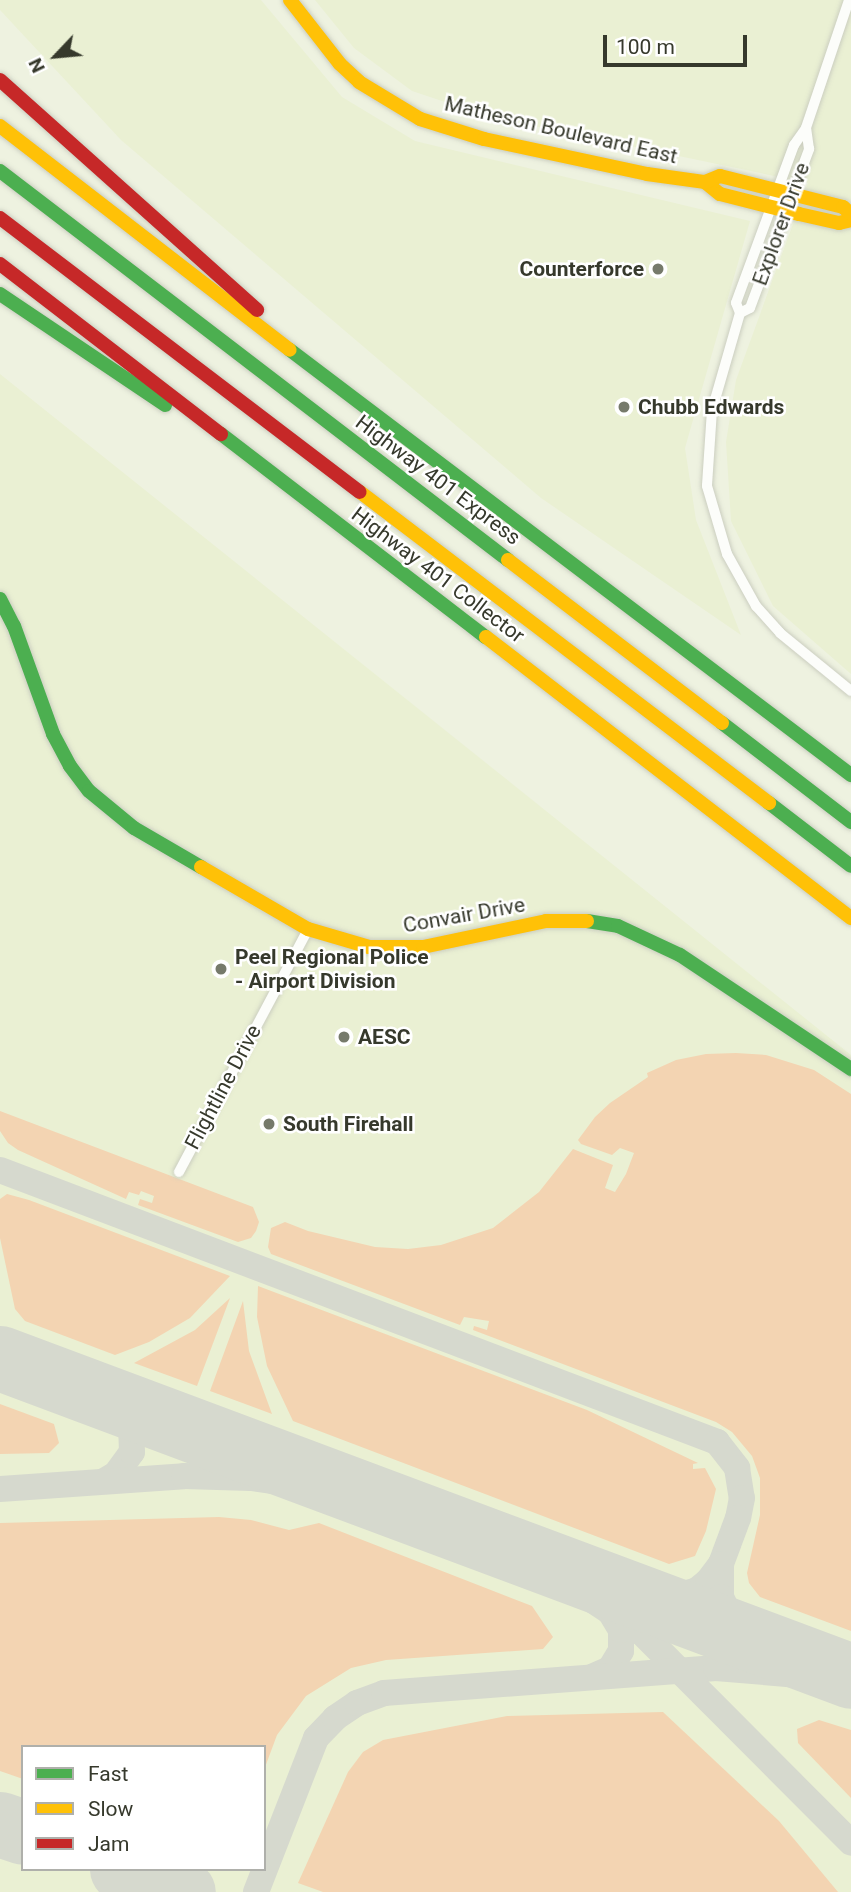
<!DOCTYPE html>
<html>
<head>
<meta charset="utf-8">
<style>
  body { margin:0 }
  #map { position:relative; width:851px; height:1892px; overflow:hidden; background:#eef2e0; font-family:Roboto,sans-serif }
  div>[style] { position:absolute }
  .built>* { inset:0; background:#eaf0d3 }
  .green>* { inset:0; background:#f3d4b2 }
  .taxiway>* { height:26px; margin:-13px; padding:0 13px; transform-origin:13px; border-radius:13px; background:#d6d9ce }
  .runway>* { height:65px; margin:-32.5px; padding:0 32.5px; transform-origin:32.5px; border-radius:32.5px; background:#d6d9ce }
  .roads { filter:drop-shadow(0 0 2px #cbcec0) drop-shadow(0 0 2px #cbcec0) }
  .street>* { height:10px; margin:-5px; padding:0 5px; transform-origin:5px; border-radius:5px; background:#fcfdfa }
  .fast>* { height:14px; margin:-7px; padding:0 7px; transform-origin:7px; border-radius:7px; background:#4caf50 }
  .slow>* { height:14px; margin:-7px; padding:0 7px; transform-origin:7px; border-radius:7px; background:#ffc107 }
  .jam>* { height:14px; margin:-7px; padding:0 7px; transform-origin:7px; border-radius:7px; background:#c62828 }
  .dots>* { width:19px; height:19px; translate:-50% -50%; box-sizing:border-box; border:4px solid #fff; border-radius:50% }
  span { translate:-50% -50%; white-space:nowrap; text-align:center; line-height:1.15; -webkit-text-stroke:5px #fff; paint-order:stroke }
  .street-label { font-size:21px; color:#36392c }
  .poi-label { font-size:21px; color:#36392c; font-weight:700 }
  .right { translate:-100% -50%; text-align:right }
  .left { translate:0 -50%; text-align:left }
  .legend { position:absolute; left:21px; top:1745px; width:245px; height:126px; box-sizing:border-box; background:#fff; border:2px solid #afb0ab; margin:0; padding:9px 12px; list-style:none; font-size:21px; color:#36392c }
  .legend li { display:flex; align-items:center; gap:14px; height:35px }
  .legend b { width:35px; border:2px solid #afb0ab }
  .north { position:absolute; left:21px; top:21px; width:70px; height:70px; -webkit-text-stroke:5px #fff; paint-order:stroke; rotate:244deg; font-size:19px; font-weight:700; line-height:28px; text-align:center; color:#36392c }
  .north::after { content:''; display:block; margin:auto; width:24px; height:32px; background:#36392c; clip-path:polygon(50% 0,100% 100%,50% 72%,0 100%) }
  .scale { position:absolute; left:603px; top:35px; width:144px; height:32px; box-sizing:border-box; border:4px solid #36392c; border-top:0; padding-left:9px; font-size:21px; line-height:24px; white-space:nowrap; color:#36392c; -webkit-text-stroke:5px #fff; paint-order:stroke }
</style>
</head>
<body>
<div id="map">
  <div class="built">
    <div style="clip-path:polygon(0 0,261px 0,342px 97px,415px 141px,750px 221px,685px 448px,696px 520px,741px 635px,541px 498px,121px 140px,0 10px)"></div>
    <div style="clip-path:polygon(315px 0,851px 0,851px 674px,773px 606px,731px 521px,726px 442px,736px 380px,808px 183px,487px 116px,412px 91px,354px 48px)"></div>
    <div style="clip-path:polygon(evenodd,0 374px,851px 1055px,851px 1892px,0 1892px,0 374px,23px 1747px,264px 1747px,264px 1869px,23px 1869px,23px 1747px)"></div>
  </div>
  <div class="green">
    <div style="clip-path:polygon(736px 1053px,766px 1055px,814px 1070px,851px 1094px,851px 1631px,760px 1597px,749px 1583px,747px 1573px,760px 1515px,760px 1478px,752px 1456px,732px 1432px,716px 1422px,473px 1330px,474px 1326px,487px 1330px,489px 1321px,464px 1317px,460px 1325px,271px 1254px,268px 1247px,271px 1228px,285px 1222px,308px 1231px,375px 1247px,408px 1249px,441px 1245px,493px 1228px,539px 1192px,573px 1149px,613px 1165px,605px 1188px,615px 1192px,626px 1174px,634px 1153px,620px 1148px,612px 1155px,581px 1144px,578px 1140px,595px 1117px,610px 1103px,648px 1077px,647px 1073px,676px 1060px,706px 1054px)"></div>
    <div style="clip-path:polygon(0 1111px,253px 1207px,259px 1222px,256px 1231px,251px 1238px,238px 1242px,138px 1205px,140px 1199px,152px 1203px,154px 1196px,141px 1191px,139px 1195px,129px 1192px,126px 1199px,18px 1150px,8px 1143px,0 1131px)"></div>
    <div style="clip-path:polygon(7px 1194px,29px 1200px,230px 1276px,190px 1318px,149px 1342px,115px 1355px,25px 1321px,15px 1309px,0 1238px,0 1199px)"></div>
    <div style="clip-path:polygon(258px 1286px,587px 1410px,698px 1463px,693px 1464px,693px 1469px,705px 1468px,716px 1489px,706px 1531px,695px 1556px,669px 1564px,293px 1421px,267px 1366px,257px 1317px)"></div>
    <div style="clip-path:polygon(230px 1298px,197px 1386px,134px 1363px,195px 1330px)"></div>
    <div style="clip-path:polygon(243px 1301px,249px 1351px,272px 1414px,210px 1391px)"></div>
    <div style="clip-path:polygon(0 1404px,54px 1424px,59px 1443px,49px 1453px,0 1454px)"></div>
    <div style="clip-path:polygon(219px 1517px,251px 1520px,289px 1530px,319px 1523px,532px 1606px,553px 1637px,543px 1649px,386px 1660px,351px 1668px,306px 1696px,277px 1735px,264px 1770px,264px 1747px,23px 1747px,23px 1779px,0 1771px,0 1523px)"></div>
    <div style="clip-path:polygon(663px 1712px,779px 1821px,838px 1892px,323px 1892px,298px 1883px,348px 1772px,363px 1752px,383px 1740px,507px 1716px)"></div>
    <div style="clip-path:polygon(819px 1720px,851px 1730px,851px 1798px,798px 1743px,797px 1729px)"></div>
  </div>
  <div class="taxiway">
    <div style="left:0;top:1170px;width:767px;rotate:20.77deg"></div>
    <div style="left:717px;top:1442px;width:33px;rotate:52deg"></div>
    <div style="left:737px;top:1468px;width:30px;rotate:81deg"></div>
    <div style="left:742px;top:1498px;width:20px;rotate:101deg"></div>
    <div style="left:738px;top:1518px;width:126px;rotate:110.4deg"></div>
    <div style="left:0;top:1345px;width:33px;rotate:38deg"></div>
    <div style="left:26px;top:1365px;width:89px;rotate:20.5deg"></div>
    <div style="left:104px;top:1481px;width:14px;rotate:-30deg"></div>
    <div style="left:116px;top:1474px;width:27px;rotate:-54deg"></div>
    <div style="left:132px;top:1452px;width:24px;rotate:-92deg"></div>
    <div style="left:131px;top:1428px;width:38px;rotate:-127deg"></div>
    <div style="left:0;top:1489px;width:184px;rotate:-4deg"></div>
    <div style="left:184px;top:1476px;width:67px;rotate:1.7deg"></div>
    <div style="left:251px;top:1478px;width:114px;rotate:8.1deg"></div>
    <div style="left:521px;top:1553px;width:145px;rotate:33.5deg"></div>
    <div style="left:642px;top:1633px;width:296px;rotate:45.1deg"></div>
    <div style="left:561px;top:1565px;width:88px;rotate:20.7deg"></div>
    <div style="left:643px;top:1596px;width:23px;rotate:7deg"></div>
    <div style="left:666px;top:1599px;width:32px;rotate:-16deg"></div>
    <div style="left:697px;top:1590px;width:14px;rotate:-39deg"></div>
    <div style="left:708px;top:1581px;width:21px;rotate:-53deg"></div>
    <div style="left:721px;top:1564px;width:33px;rotate:90deg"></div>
    <div style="left:721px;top:1597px;width:23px;rotate:65deg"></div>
    <div style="left:731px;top:1618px;width:18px;rotate:47deg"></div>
    <div style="left:743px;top:1631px;width:104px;rotate:22.1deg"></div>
    <div style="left:594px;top:1676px;width:17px;rotate:-24deg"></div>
    <div style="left:610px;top:1669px;width:21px;rotate:-59deg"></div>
    <div style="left:621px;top:1651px;width:21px;rotate:-90deg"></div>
    <div style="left:621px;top:1630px;width:23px;rotate:-121deg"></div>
    <div style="left:256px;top:1892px;width:165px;rotate:-68.7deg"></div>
    <div style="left:316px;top:1738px;width:28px;rotate:-46deg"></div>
    <div style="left:335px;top:1718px;width:27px;rotate:-34deg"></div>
    <div style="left:357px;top:1703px;width:29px;rotate:-20deg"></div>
    <div style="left:384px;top:1693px;width:333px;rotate:-4.3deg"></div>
    <div style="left:716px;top:1668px;width:83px;rotate:4.8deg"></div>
    <div style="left:799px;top:1675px;width:53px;rotate:13deg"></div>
  </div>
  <div class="runway">
    <div style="left:0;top:1358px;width:908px;rotate:20.49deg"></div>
    <div style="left:0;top:1824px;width:24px;rotate:19deg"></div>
    <div style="left:122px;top:1869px;width:65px;rotate:20.7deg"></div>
  </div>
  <div class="roads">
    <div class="street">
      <div style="left:849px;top:0;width:135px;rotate:108.6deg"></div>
      <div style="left:806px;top:128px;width:21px;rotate:125deg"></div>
      <div style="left:794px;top:145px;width:168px;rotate:110.2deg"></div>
      <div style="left:736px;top:303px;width:11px;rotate:68deg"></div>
      <div style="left:740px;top:313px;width:101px;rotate:106.1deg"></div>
      <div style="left:712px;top:410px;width:76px;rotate:93.8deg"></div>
      <div style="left:707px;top:486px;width:71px;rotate:73.6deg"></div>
      <div style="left:727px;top:554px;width:60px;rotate:60.9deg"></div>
      <div style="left:756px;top:606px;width:36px;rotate:48deg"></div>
      <div style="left:780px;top:633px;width:92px;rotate:39.2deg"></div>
      <div style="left:740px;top:313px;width:11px;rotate:-27deg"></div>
      <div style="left:750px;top:308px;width:170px;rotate:-69.6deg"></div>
      <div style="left:809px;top:149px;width:21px;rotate:-98deg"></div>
      <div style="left:179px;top:1172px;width:275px;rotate:-62deg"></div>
    </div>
    <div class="fast">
      <div style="left:0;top:171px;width:640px;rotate:37.44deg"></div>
      <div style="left:0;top:294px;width:199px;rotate:33.9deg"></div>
      <div style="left:290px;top:350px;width:704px;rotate:37.15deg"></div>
      <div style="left:221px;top:434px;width:334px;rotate:37.5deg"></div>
      <div style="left:0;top:599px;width:30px;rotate:63deg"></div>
      <div style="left:14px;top:626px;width:115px;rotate:70.1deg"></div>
      <div style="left:53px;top:734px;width:36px;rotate:62deg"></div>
      <div style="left:70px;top:766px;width:31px;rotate:53deg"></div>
      <div style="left:89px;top:791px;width:58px;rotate:39.4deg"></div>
      <div style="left:134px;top:828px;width:78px;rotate:30.2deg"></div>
      <div style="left:722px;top:723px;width:163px;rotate:37.5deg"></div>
      <div style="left:769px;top:803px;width:103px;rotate:37.5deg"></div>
      <div style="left:587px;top:921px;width:31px;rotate:9deg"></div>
      <div style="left:618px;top:926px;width:68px;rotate:25.1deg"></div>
      <div style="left:680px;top:955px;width:206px;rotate:33.7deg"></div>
    </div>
    <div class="slow">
      <div style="left:290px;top:0;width:81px;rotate:52deg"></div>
      <div style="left:340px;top:64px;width:26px;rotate:43deg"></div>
      <div style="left:359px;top:82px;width:71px;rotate:31.2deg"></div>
      <div style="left:420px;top:119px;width:67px;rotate:17.4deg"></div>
      <div style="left:484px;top:139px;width:167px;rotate:12.1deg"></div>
      <div style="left:647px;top:174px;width:59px;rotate:7.9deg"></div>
      <div style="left:705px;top:182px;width:19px;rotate:39deg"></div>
      <div style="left:720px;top:194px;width:81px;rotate:14.2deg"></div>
      <div style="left:799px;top:214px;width:41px;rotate:12.7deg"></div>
      <div style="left:839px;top:223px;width:12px;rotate:-14deg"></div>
      <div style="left:0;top:126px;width:366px;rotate:37.7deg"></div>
      <div style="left:705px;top:182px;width:16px;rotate:-22deg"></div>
      <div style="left:720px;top:176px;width:127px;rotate:14.1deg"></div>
      <div style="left:843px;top:207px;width:11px;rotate:41deg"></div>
      <div style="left:360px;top:492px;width:514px;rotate:37.25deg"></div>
      <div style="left:508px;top:560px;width:269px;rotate:37.3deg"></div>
      <div style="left:486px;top:637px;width:461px;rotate:37.6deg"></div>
      <div style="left:201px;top:867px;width:124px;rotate:30.1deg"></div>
      <div style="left:308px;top:929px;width:64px;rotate:16.4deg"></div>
      <div style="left:369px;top:947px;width:54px"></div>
      <div style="left:423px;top:947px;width:126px;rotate:-11.9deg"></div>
      <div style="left:546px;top:921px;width:41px"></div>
    </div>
    <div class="jam">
      <div style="left:0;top:80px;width:345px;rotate:41.8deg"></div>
      <div style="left:0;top:218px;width:452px;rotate:37.3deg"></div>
      <div style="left:0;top:264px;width:279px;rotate:37.6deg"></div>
    </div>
  </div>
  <div class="dots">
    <div style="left:658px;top:269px;background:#767a6b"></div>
    <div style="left:624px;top:407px;background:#767a6b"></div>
    <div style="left:221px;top:969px;background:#767a6b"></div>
    <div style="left:344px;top:1037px;background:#767a6b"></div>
    <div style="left:269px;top:1124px;background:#767a6b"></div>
  </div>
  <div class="street-label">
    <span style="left:561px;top:130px;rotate:13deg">Matheson Boulevard East</span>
    <span style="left:781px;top:224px;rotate:-70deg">Explorer Drive</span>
    <span style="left:438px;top:480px;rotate:37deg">Highway 401 Express</span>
    <span style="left:438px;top:575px;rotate:37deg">Highway 401 Collector</span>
    <span style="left:464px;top:915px;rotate:-10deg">Convair Drive</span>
    <span style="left:223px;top:1087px;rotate:-62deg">Flightline Drive</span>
  </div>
  <div class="poi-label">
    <span class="right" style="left:644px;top:269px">Counterforce</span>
    <span class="left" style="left:638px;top:407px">Chubb Edwards</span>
    <span class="left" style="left:235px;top:969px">Peel Regional Police<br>- Airport Division</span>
    <span class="left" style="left:358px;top:1037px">AESC</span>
    <span class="left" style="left:283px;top:1124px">South Firehall</span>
  </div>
  <ul class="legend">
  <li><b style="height:9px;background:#4caf50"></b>Fast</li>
  <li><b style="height:9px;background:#ffc107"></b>Slow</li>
  <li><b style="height:9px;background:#c62828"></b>Jam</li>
  </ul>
  <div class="north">N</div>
  <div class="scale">100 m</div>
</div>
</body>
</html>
